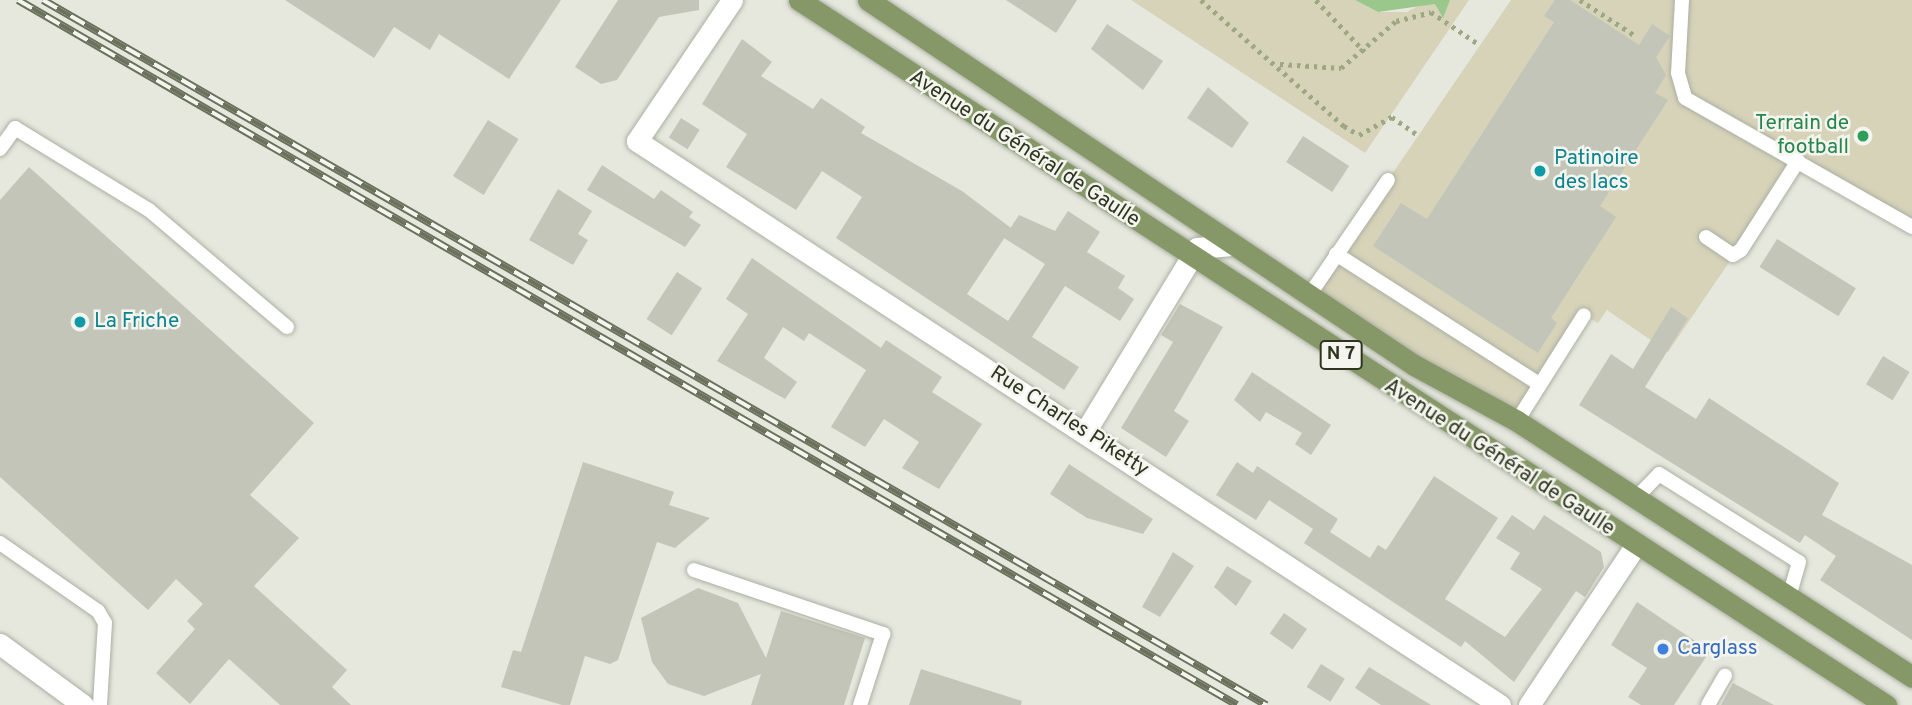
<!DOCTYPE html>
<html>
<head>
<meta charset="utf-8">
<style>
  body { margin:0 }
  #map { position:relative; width:1912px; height:705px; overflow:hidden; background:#e6e8de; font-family:Overpass,sans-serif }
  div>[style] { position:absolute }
  .green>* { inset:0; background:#d7d3b9 }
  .water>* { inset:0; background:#9ac78c }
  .building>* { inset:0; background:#c2c5b7; transform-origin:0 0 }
  .path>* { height:4.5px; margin-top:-2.25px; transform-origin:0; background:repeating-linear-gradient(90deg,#9da882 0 3.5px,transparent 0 8.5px) }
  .roads { filter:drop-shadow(0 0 2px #abafa2) drop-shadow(0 0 2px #abafa2) }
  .lane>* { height:14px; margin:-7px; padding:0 7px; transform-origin:7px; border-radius:7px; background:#fff }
  .street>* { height:21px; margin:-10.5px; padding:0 10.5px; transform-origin:10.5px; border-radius:10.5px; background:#fff }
  .secondary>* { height:21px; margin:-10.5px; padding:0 10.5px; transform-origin:10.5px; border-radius:10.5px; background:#fff }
  .primary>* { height:21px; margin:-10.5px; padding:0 10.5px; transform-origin:10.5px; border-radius:10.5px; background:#879868 }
  .rail>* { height:8px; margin-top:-4px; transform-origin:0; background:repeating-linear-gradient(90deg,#f4f5ee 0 16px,#6a715c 0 32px); box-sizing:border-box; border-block:2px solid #6a715c }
  .dots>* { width:19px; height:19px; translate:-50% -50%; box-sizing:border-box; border:4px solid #f4f5ee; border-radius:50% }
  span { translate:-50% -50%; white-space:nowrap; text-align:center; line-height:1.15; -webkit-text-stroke:5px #f4f5ee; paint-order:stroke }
  .shield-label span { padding:2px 5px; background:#f4f5ee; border:2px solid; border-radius:5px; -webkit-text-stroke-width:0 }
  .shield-label { font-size:19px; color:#2f3521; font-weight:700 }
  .leisure-label { font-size:21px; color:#27864d }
  .right { translate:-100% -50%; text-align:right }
  .street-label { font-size:21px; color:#2f3521 }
  .culture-label { font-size:21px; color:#0d838f }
  .left { translate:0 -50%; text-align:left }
  .shop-label { font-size:21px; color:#366cbe }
</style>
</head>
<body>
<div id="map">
  <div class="green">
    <div style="clip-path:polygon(1131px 0,1355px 0,1378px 12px,1407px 12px,1429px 0,1469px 0,1365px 153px)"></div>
    <div style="clip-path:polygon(1511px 0,1912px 0,1912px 227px,1798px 161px,1668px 352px,1607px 310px,1598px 323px,1584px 315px,1517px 421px,1310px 294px)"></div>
  </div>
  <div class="water">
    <div style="clip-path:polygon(1355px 0,1450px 0,1443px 18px,1435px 4px,1378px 12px)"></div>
  </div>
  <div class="building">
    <div style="clip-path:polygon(285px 0,561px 0,509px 79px,439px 34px,430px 50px,394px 27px,374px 58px)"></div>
    <div style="clip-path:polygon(618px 0,699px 0,699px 10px,659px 17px,617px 80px,601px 84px,575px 67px)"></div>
    <div style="clip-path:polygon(1006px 0,1077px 0,1056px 33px)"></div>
    <div style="clip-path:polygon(1555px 0,1570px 0,1639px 45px,1652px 24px,1670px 36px,1656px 57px,1666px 75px,1655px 93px,1668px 100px,1600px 206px,1616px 217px,1551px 318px,1557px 323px,1538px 353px,1373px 246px,1401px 203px,1427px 219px,1554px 22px,1544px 16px)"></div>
    <div style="clip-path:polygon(1107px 24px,1163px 61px,1143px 90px,1091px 49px)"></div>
    <div style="clip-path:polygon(742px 39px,772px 62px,761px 76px,813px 109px,821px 98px,865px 127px,861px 133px,962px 191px,1011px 228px,967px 294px,1008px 321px,1045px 264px,1004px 238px,1019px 215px,1055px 231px,1068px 211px,1100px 232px,1087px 252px,1125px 276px,1118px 288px,1134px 299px,1120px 321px,1065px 286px,1032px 337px,1079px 367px,1064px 390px,836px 238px,862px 197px,822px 171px,796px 210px,726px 167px,747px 134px,702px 104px)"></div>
    <div style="clip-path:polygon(1208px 87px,1249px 123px,1232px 148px,1187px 118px)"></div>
    <div style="left:681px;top:118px;width:22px;height:23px;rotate:32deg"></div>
    <div style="left:488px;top:120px;width:36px;height:66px;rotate:32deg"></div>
    <div style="left:1303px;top:136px;width:55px;height:31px;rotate:33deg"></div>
    <div style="clip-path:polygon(602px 165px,654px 199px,661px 190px,693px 212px,689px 217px,701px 225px,685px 247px,587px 190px)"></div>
    <div style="clip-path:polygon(29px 167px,314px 423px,250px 495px,299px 538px,254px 586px,347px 670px,332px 687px,351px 705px,280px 705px,229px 659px,190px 704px,156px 673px,195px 629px,187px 621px,203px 604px,176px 579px,148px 610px,0 477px,0 200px)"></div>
    <div style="clip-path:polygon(558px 189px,592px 211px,578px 234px,588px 240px,573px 265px,529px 240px)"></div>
    <div style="left:1777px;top:239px;width:93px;height:33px;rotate:32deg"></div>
    <div style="clip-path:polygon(752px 258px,881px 348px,886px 340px,942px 377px,932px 392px,982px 424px,939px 489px,902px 468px,919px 442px,884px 419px,865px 447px,831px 427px,866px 370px,809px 333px,804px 341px,783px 327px,764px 358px,797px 382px,785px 399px,717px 361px,748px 314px,726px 299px)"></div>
    <div style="left:677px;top:272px;width:30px;height:56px;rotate:33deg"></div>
    <div style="clip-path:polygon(1180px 304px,1223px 327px,1174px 411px,1189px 421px,1166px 457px,1121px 428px,1173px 342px,1161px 335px)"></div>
    <div style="clip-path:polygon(1671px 307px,1688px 318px,1645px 387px,1696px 419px,1709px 398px,1839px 483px,1822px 515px,1912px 565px,1912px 640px,1820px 580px,1836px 556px,1805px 535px,1800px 543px,1579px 405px,1611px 354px,1633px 369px)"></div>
    <div style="left:1883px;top:356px;width:31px;height:33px;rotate:31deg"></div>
    <div style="clip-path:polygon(1252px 372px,1331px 425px,1311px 455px,1295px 444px,1302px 433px,1266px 412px,1260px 422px,1234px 400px)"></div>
    <div style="clip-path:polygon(583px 462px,674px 492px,669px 505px,710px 518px,675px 548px,657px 542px,618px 660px,610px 664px,585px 656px,570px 705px,562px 705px,501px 687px,513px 650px,521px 652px)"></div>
    <div style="clip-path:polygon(1237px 462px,1253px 473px,1257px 466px,1338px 519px,1330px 532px,1370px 558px,1378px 545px,1386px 550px,1434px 476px,1498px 518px,1445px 599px,1505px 637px,1542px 589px,1510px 569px,1520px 553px,1496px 538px,1512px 515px,1534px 530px,1544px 515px,1601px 552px,1604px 567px,1585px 597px,1576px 591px,1514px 682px,1465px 641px,1461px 647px,1304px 543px,1313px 529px,1269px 500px,1256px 520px,1216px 495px)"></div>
    <div style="clip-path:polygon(1069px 464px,1153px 519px,1143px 534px,1087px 518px,1050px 494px)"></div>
    <div style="clip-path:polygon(1173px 552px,1194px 566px,1160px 617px,1142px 607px)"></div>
    <div style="clip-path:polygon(1227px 566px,1252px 581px,1236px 606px,1214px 587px)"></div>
    <div style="clip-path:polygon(698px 588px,738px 603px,766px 658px,781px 611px,865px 638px,844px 705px,751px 705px,761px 674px,704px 696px,668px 684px,652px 662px,641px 618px)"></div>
    <div style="clip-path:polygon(1637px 602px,1710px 651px,1674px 705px,1641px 705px,1628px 697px,1647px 668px,1611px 645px)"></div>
    <div style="left:1284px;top:613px;width:28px;height:25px;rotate:35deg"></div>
    <div style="left:1321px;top:664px;width:28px;height:27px;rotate:32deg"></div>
    <div style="clip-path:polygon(1369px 667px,1431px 705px,1381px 705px,1355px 688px)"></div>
    <div style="clip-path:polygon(921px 669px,1022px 701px,1021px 705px,909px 705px)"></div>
    <div style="clip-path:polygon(1733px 683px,1774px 705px,1721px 705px)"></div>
  </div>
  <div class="path">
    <div style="left:1201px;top:0;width:191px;rotate:41.4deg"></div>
    <div style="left:1344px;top:126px;width:17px;rotate:31deg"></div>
    <div style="left:1359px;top:135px;width:38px;rotate:-29deg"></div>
    <div style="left:1392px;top:117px;width:32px;rotate:35deg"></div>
    <div style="left:1316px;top:0;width:71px;rotate:46.7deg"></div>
    <div style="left:1580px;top:0;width:64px;rotate:32.9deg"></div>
    <div style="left:1280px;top:64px;width:61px;rotate:3.8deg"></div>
    <div style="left:1341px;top:68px;width:72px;rotate:-40.5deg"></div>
    <div style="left:1396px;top:21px;width:36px;rotate:-14deg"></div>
    <div style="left:1431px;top:12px;width:59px;rotate:34deg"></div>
  </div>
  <div class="roads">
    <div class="lane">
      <div style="left:1682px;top:0;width:73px;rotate:93.1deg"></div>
      <div style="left:1678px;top:73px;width:26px;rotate:74deg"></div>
      <div style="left:1685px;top:98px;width:261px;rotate:29.6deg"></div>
      <div style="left:0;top:149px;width:26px;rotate:-54deg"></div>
      <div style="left:15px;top:128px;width:157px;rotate:31.5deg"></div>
      <div style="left:149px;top:210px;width:181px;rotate:40.3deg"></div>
      <div style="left:1706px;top:237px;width:32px;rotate:34deg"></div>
      <div style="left:1733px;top:255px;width:9px;rotate:-32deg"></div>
      <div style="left:1741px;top:250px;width:106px;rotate:-57.4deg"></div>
      <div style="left:1336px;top:254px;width:240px;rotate:32.6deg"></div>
      <div style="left:1310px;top:294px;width:138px;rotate:-55.6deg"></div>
      <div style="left:1517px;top:421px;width:125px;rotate:-57.7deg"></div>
      <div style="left:1636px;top:498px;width:33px;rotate:-46deg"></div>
      <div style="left:1659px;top:474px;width:165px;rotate:32.2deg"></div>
      <div style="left:1799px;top:562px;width:37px;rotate:106deg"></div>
      <div style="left:0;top:543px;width:119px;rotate:34.8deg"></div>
      <div style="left:98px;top:611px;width:14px;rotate:60deg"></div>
      <div style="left:105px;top:623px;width:82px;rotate:93.5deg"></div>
      <div style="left:694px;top:570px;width:200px;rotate:18.7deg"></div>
      <div style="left:883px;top:634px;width:75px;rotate:107.9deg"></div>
      <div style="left:1708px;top:705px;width:34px;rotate:-60deg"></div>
    </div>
    <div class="street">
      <div style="left:732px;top:0;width:170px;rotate:124deg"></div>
      <div style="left:637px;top:141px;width:1031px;rotate:33.17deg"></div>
      <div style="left:1085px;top:432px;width:215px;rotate:-58.7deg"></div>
      <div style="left:1197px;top:248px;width:32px;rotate:-5deg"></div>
      <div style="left:1529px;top:705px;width:191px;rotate:-56.3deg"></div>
    </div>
    <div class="secondary">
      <div style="left:0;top:644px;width:103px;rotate:36.3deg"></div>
    </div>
    <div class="primary">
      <div style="left:799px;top:0;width:1296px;rotate:32.97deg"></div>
      <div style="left:868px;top:0;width:657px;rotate:33.76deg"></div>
      <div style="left:1414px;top:365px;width:117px;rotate:28.5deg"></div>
      <div style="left:1517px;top:421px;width:471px;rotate:32.9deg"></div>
    </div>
  </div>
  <div class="rail">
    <div style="left:18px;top:0;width:1408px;rotate:30.04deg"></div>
    <div style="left:43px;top:0;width:1412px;rotate:29.96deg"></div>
  </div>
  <div class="dots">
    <div style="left:1863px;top:136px;background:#2e9e5b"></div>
    <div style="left:1540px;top:171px;background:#0f9aa8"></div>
    <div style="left:80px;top:322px;background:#0f9aa8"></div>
    <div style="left:1663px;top:649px;background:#3f7fe0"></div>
  </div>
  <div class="shield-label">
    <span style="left:1341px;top:355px">N 7</span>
  </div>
  <div class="leisure-label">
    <span class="right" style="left:1849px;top:136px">Terrain de<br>football</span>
  </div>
  <div class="street-label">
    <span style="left:1024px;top:149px;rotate:33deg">Avenue du Général de Gaulle</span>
    <span style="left:1069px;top:422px;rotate:33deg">Rue Charles Piketty</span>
    <span style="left:1499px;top:458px;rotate:33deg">Avenue du Général de Gaulle</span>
  </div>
  <div class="culture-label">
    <span class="left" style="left:1554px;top:171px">Patinoire<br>des lacs</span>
    <span class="left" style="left:94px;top:322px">La Friche</span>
  </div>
  <div class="shop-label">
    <span class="left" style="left:1677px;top:649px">Carglass</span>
  </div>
</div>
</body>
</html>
